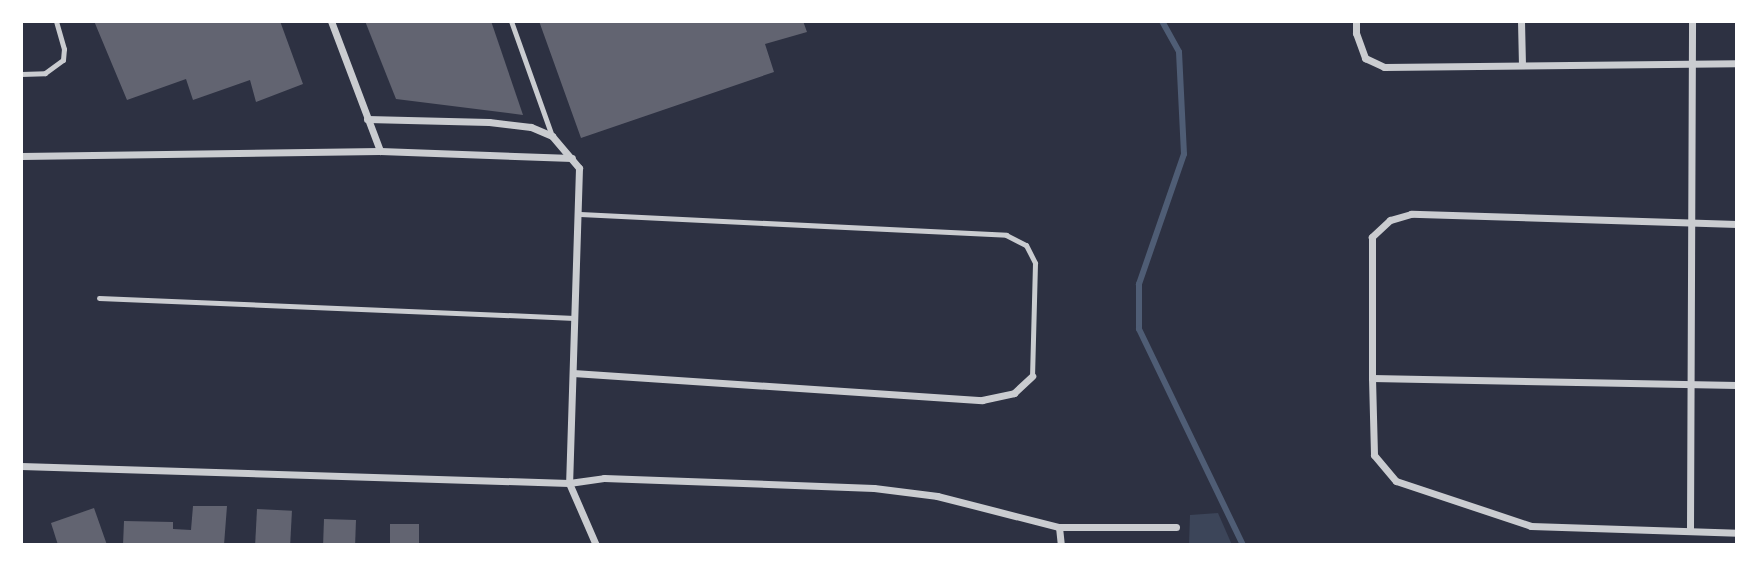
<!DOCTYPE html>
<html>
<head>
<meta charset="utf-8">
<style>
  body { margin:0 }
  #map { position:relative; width:1758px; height:566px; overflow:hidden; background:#2d3142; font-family:Inter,sans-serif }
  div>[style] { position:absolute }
  .green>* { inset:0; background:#3c4559 }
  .stream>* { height:6px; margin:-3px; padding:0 3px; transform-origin:3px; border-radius:3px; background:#4f5d75 }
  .building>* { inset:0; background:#626471; transform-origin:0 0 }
  .service>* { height:5px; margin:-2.5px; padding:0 2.5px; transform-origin:2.5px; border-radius:2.5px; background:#caccd0 }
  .minor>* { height:7px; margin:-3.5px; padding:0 3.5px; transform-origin:3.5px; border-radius:3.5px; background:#caccd0 }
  span { translate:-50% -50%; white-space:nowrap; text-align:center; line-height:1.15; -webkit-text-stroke:5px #fff; paint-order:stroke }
  .frame { position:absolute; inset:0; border:23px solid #fff; pointer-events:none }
</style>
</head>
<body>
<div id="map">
  <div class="green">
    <div style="clip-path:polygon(1218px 513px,1232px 545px,1189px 545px,1190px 515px)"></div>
  </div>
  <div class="stream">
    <div style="left:1162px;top:21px;width:35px;rotate:61deg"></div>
    <div style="left:1179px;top:52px;width:102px;rotate:87.2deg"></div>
    <div style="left:1184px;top:154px;width:138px;rotate:109.1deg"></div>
    <div style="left:1139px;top:284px;width:45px;rotate:90deg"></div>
    <div style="left:1139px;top:329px;width:240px;rotate:64.3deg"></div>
  </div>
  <div class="building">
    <div style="clip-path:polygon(94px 21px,280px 21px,303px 84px,256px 102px,250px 80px,193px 100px,186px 79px,127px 100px)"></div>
    <div style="clip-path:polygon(365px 21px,491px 21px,523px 115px,396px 99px)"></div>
    <div style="clip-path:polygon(539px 21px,803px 21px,807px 32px,765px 44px,774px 72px,581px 138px)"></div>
    <div style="clip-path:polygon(193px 506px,227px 506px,224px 545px,123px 545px,124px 521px,173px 522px,173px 529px,191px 530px)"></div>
    <div style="clip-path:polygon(94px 508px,107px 545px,58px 545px,51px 523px)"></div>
    <div style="left:257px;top:509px;width:35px;height:36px;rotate:3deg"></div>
    <div style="left:324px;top:519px;width:32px;height:26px;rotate:2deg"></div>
    <div style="left:390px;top:524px;width:29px;height:21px"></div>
  </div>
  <div class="service">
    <div style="left:511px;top:21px;width:122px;rotate:70.4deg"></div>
    <div style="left:21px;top:74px;width:24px;rotate:-2deg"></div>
    <div style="left:45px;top:73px;width:22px;rotate:-36deg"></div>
    <div style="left:63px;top:60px;width:11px;rotate:-85deg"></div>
    <div style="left:64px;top:49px;width:29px;rotate:-106deg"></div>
    <div style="left:580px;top:214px;width:427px;rotate:2.8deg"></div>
    <div style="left:1006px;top:235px;width:22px;rotate:27deg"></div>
    <div style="left:1026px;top:245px;width:20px;rotate:63deg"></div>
    <div style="left:1035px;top:263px;width:113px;rotate:91.5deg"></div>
    <div style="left:99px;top:298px;width:476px;rotate:2.4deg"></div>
  </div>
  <div class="minor">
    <div style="left:331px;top:21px;width:139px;rotate:69.3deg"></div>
    <div style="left:1356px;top:21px;width:12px;rotate:90deg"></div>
    <div style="left:1356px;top:33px;width:27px;rotate:70deg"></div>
    <div style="left:1365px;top:58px;width:21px;rotate:25deg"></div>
    <div style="left:1384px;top:67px;width:353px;rotate:-0.6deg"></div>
    <div style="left:1521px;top:21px;width:44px;rotate:88.7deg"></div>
    <div style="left:367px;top:119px;width:122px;rotate:1.4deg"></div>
    <div style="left:489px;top:122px;width:42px;rotate:6.8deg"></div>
    <div style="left:531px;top:127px;width:23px;rotate:23deg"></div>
    <div style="left:552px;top:136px;width:42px;rotate:49.8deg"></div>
    <div style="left:579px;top:168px;width:315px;rotate:91.8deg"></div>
    <div style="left:569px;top:483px;width:68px;rotate:66.5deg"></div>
    <div style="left:21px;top:156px;width:359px;rotate:-0.8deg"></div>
    <div style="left:380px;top:151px;width:192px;rotate:2.1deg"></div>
    <div style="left:1737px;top:224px;width:326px;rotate:-178.2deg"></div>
    <div style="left:1411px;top:214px;width:22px;rotate:164deg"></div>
    <div style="left:1390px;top:220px;width:25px;rotate:137deg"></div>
    <div style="left:1372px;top:237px;width:141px;rotate:90deg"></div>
    <div style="left:1372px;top:378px;width:77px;rotate:88.5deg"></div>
    <div style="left:1374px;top:455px;width:34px;rotate:50deg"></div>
    <div style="left:1396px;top:481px;width:142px;rotate:18.4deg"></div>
    <div style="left:1531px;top:526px;width:206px;rotate:1.9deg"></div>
    <div style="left:573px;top:373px;width:410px;rotate:3.8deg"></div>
    <div style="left:982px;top:400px;width:33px;rotate:-12deg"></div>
    <div style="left:1014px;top:393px;width:25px;rotate:-43deg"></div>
    <div style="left:1372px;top:378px;width:365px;rotate:1.1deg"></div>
    <div style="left:21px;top:466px;width:548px;rotate:1.78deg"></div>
    <div style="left:569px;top:483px;width:35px;rotate:-8deg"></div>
    <div style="left:604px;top:478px;width:270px;rotate:2.1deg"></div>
    <div style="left:874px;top:488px;width:64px;rotate:7.2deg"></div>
    <div style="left:937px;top:496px;width:126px;rotate:14.3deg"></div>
    <div style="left:1059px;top:527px;width:117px"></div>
    <div style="left:1059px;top:527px;width:18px;rotate:84deg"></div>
    <div style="left:1690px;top:529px;width:508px;rotate:-89.77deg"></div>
  </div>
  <div class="frame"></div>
</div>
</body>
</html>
